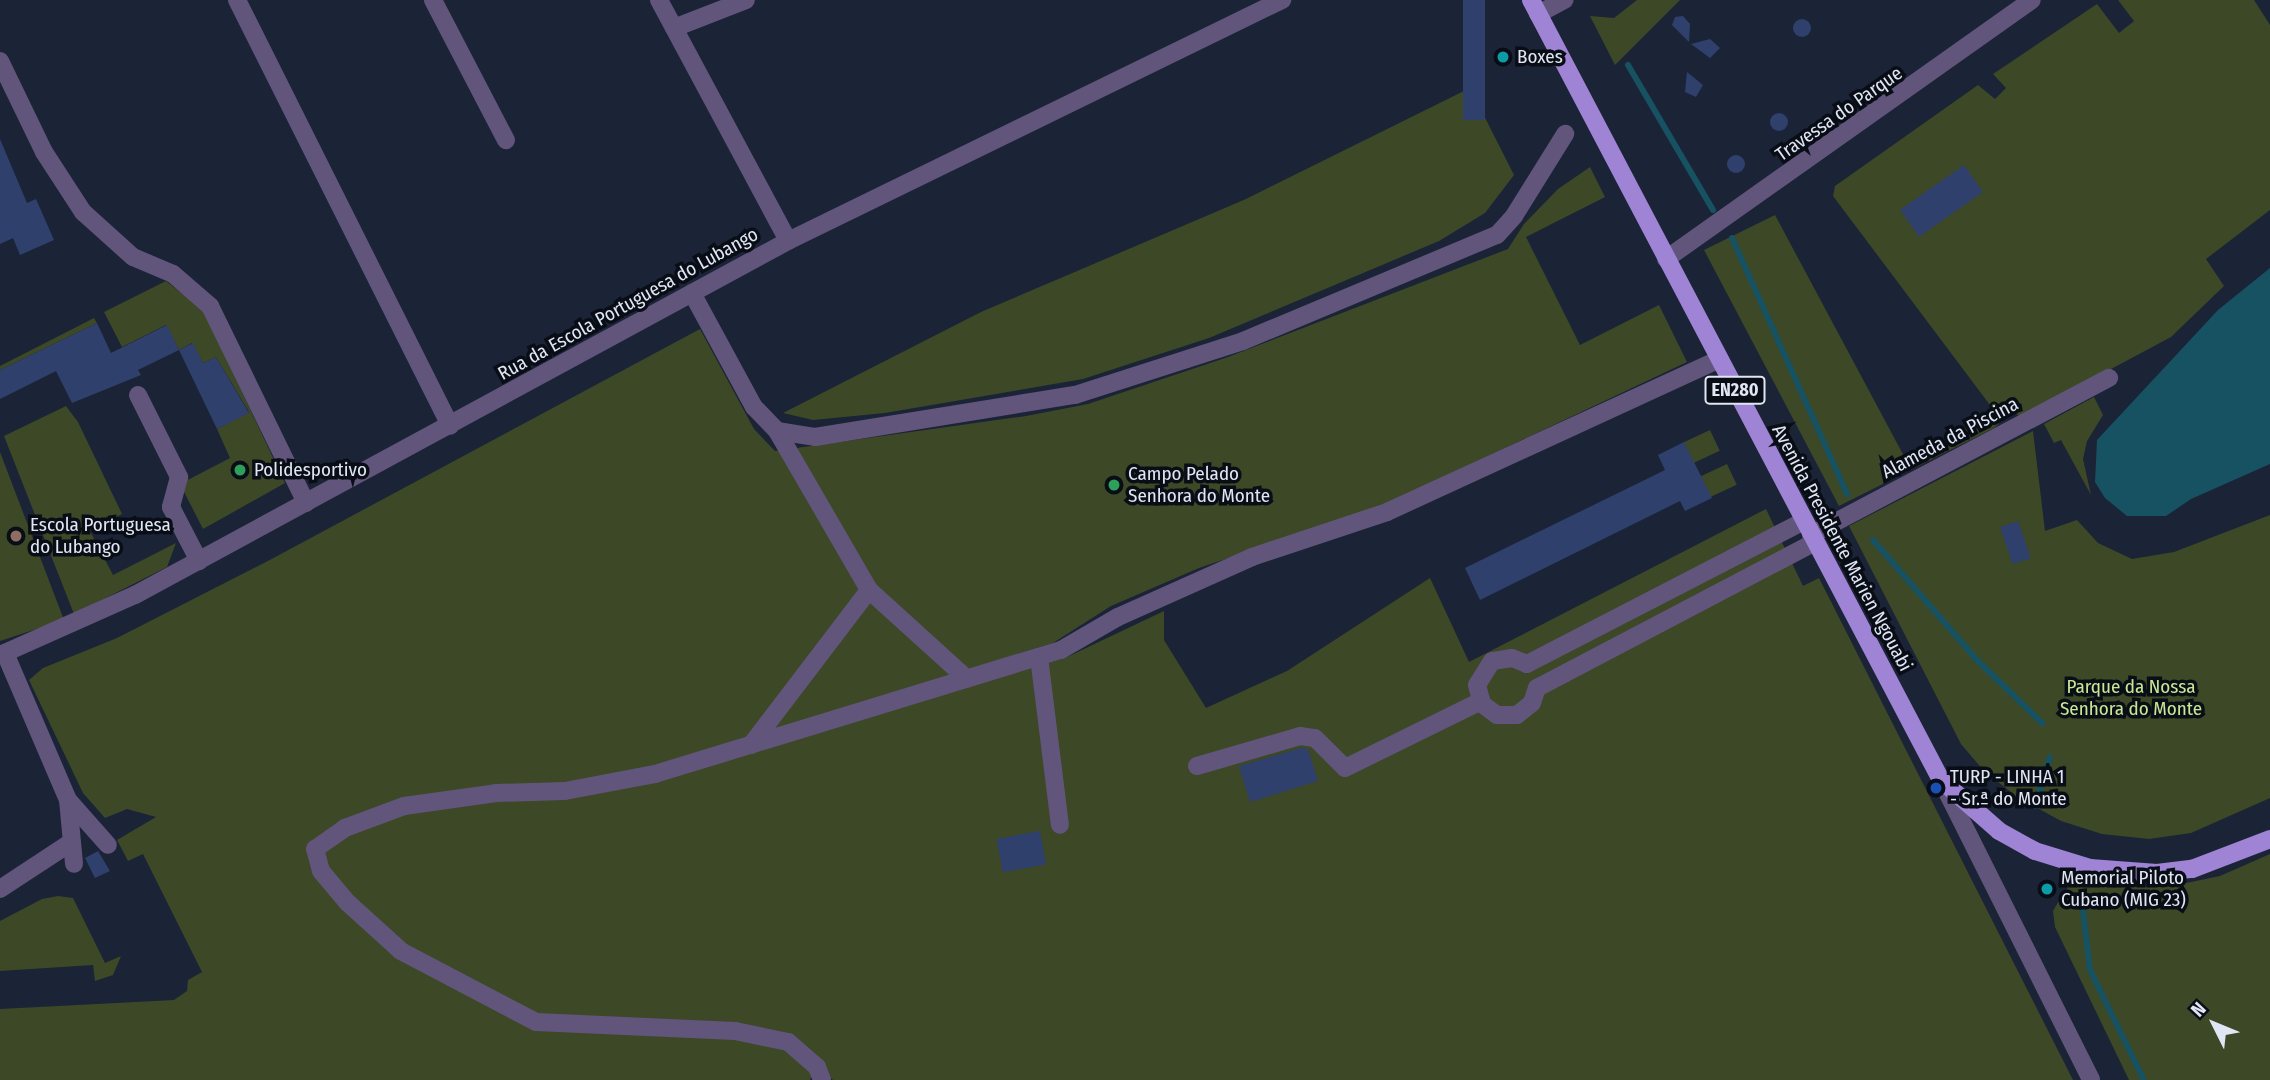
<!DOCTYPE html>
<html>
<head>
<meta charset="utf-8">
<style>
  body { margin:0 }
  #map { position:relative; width:2270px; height:1080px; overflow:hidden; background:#1b2336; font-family:"Fira Sans Condensed",sans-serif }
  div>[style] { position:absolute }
  .green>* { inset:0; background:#3d4827; transform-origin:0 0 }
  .water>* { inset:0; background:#175262 }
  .stream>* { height:6px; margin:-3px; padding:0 3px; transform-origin:3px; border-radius:3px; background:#175262 }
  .building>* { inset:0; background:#2f406d; transform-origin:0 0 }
  .round { border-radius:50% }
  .minor>* { height:18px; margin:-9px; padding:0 9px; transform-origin:9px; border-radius:9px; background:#61557c }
  .major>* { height:18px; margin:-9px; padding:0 9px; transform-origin:9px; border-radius:9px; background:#9f84d5 }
  .dots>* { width:19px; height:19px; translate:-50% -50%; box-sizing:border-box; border:4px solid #090d15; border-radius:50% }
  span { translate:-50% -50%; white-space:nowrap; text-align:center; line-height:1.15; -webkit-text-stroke:7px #090d15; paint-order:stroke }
  .shield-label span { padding:2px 5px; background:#090d15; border:2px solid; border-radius:5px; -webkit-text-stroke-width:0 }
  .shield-label { font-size:18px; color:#e1e6f4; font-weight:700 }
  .poi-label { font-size:19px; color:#e1e6f4 }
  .left { translate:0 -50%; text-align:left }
  .street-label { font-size:19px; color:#e1e6f4 }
  .park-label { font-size:19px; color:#c9e795 }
  .north { position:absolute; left:2179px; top:989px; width:70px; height:70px; -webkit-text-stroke:5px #090d15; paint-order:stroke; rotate:313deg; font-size:19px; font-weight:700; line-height:28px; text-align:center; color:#e1e6f4 }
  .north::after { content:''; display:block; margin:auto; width:24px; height:32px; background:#e1e6f4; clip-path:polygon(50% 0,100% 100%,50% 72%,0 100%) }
</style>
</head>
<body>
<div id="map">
  <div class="green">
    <div style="clip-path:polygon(1637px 0,1680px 0,1615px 65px,1590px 16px,1614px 18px)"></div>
    <div style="clip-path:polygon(2118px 0,2254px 0,2270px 25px,2270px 210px,2206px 259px,2224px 286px,2171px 337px,2021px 417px,2007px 408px,1997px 412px,1999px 424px,1994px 428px,1839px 506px,1704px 250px,1775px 215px,1905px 458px,1996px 413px,1833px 196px,1835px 186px,1978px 85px,1995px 99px,2006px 88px,1993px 74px,2097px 4px,2119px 33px,2134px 21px)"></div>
    <div style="clip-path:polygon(1470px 88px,1514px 175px,1485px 213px,1439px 241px,1209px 338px,1083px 379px,885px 413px,813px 420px,783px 413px,981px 312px,1246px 199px)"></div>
    <div style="clip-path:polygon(1590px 167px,1605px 197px,1526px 237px,1580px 345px,1659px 305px,1687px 362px,1382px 506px,1199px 568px,1111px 606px,1053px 643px,776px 730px,941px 695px,1065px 658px,1164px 611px,1164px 640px,1206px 708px,1287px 671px,1430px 578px,1469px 662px,1766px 509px,1803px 586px,1819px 578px,2073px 1080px,833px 1080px,817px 1067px,810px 1080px,0 1080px,0 1009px,174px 1000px,187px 991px,188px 980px,202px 972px,143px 854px,128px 861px,117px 840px,156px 817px,127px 809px,105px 818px,83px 793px,29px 680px,43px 668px,117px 638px,266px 562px,700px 329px,754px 429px,775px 451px,1026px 416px,1088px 404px,1228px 357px,1508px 249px,1524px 224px,1558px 189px)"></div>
    <div style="clip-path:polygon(166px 281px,203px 310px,285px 483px,203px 529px,180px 484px,230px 458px,217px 429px,249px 412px,216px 357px,203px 363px,192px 343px,179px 350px,166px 325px,122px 347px,104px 312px)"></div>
    <div style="clip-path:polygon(94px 318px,97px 323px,0 370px,0 366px)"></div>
    <div style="clip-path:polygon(2094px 397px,2103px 415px,2087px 441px,2083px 459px,2091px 495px,2061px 440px,2054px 443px,2044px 424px)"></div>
    <div style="clip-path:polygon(66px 406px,78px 422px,122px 514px,90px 531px,113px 575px,176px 543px,167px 567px,74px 614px,4px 436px)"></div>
    <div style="left:1710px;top:430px;width:23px;height:29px;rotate:65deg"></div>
    <div style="clip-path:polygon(2033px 431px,2045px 531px,2077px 520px,2098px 543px,2132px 559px,2174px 552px,2270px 515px,2270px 798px,2191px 833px,2149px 839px,2102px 834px,2061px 821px,2016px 796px,1984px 771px,1961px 744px,1849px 526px)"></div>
    <div style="clip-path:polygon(0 452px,64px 620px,0 641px)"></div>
    <div style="left:1727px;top:464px;width:23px;height:29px;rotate:65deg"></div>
    <div style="clip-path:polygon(2270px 854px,2270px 1080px,2129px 1080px,2055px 927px,2053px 911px,2064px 892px,2076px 880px,2118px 887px,2167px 887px,2220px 876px)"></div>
    <div style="clip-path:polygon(58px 896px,73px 898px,105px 963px,121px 956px,113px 975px,95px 981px,93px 965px,0 971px,0 921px,42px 899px)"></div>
  </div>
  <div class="water">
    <div style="clip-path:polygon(2270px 268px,2270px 464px,2191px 499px,2166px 516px,2127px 516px,2105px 498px,2095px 482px,2097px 440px,2218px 310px)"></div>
  </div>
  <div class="stream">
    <div style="left:1628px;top:65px;width:168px;rotate:59.6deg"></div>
    <div style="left:1732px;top:238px;width:281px;rotate:65.8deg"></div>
    <div style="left:1873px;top:540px;width:159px;rotate:49.1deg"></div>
    <div style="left:1977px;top:660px;width:91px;rotate:44.1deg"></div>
    <div style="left:2035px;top:806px;width:51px;rotate:-73deg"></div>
    <div style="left:2082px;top:902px;width:68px;rotate:83.3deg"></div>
    <div style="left:2090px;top:970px;width:123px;rotate:63.9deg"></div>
  </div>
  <div class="building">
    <div style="left:1463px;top:0;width:22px;height:120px"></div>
    <div style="clip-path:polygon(1683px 16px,1690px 24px,1689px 42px,1672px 25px,1675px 17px)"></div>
    <div class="round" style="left:1793px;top:19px;width:18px;height:18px"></div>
    <div style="clip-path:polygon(1710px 39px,1720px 48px,1710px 58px,1691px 44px)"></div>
    <div style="clip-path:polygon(1687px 72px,1703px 85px,1696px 97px,1685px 92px)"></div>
    <div class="round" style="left:1770px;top:113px;width:18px;height:18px"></div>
    <div style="clip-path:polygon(0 139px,27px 203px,36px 199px,54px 240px,20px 255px,13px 238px,0 244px)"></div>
    <div class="round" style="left:1727px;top:155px;width:18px;height:18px"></div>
    <div style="left:1964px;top:165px;width:33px;height:78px;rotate:55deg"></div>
    <div style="clip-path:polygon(97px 323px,111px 353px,167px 325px,179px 350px,138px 370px,141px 375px,72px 403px,56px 371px,0 399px,0 370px)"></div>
    <div style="clip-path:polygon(193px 343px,203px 363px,216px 357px,249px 413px,217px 429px,179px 350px)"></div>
    <div style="clip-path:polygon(1684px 442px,1712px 498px,1685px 511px,1680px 501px,1480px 600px,1465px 568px,1665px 470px,1658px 455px)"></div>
    <div style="left:2018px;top:521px;width:39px;height:19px;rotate:71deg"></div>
    <div style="clip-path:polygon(1301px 748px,1308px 749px,1318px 781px,1250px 802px,1239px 766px)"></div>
    <div style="left:1040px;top:831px;width:34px;height:44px;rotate:80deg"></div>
    <div style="clip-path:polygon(98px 851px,110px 871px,95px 878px,85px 858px)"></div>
  </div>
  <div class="minor">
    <div style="left:237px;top:0;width:476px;rotate:63.4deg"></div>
    <div style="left:433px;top:0;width:158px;rotate:62.5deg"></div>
    <div style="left:659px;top:0;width:273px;rotate:61.8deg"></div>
    <div style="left:1538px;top:14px;width:30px;rotate:-28deg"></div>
    <div style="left:674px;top:28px;width:77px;rotate:-21.3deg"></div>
    <div style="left:0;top:61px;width:101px;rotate:64.2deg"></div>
    <div style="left:44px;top:152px;width:72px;rotate:57deg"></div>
    <div style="left:83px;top:212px;width:67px;rotate:42deg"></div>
    <div style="left:133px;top:257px;width:43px;rotate:23deg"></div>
    <div style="left:173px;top:274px;width:49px;rotate:40.9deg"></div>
    <div style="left:210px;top:306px;width:219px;rotate:64deg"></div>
    <div style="left:1666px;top:259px;width:448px;rotate:-35.3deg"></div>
    <div style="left:692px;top:293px;width:130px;rotate:61.5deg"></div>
    <div style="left:754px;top:407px;width:33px;rotate:46deg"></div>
    <div style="left:777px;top:431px;width:184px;rotate:59.9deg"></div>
    <div style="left:138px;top:395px;width:92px;rotate:63.4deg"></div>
    <div style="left:179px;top:477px;width:31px;rotate:105deg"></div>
    <div style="left:171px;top:507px;width:61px;rotate:62.6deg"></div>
    <div style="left:777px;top:431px;width:38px;rotate:9deg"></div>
    <div style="left:815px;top:437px;width:263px;rotate:-9.2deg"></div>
    <div style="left:1075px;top:395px;width:176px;rotate:-17.8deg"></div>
    <div style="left:1243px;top:341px;width:275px;rotate:-22.7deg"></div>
    <div style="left:1497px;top:235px;width:25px;rotate:-48deg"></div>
    <div style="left:1514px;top:216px;width:97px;rotate:-58.1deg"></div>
    <div style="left:1804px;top:521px;width:312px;rotate:152.7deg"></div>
    <div style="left:1527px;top:664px;width:16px;rotate:-158deg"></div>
    <div style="left:1512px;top:658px;width:20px;rotate:171deg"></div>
    <div style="left:1492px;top:661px;width:28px;rotate:122deg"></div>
    <div style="left:1477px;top:685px;width:20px;rotate:75deg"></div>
    <div style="left:1482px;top:704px;width:19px;rotate:36deg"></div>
    <div style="left:1497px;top:715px;width:20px"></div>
    <div style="left:1517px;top:715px;width:19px;rotate:-39deg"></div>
    <div style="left:1532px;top:703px;width:16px;rotate:-72deg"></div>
    <div style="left:1537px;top:688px;width:314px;rotate:-27.7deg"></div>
    <div style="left:1811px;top:535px;width:337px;rotate:-27.8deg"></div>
    <div style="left:5px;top:653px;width:160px;rotate:66.8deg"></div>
    <div style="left:68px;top:800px;width:64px;rotate:84.6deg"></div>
    <div style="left:0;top:655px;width:148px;rotate:-24deg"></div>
    <div style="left:135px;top:595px;width:743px;rotate:-28.46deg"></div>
    <div style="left:788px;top:241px;width:550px;rotate:-26.01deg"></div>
    <div style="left:1039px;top:657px;width:169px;rotate:82.9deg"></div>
    <div style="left:751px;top:745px;width:195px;rotate:-52.7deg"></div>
    <div style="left:869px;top:590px;width:132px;rotate:42.2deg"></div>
    <div style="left:1197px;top:766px;width:107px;rotate:-16.2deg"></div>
    <div style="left:1300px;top:736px;width:15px;rotate:8deg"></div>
    <div style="left:1315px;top:738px;width:42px;rotate:45deg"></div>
    <div style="left:1345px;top:768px;width:152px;rotate:-26.2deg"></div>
    <div style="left:1941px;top:780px;width:335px;rotate:63.4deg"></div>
    <div style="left:68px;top:800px;width:60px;rotate:48.4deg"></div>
    <div style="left:0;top:889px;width:84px;rotate:-33.3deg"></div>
    <div style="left:822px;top:1080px;width:14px;rotate:-111deg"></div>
    <div style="left:817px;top:1067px;width:38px;rotate:-139deg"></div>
    <div style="left:788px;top:1042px;width:54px;rotate:-168.3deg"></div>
    <div style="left:735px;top:1031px;width:199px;rotate:-177.4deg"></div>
    <div style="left:536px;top:1022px;width:153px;rotate:-152.3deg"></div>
    <div style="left:401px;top:951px;width:73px;rotate:-137.8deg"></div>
    <div style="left:347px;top:902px;width:40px;rotate:-130deg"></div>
    <div style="left:321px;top:871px;width:23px;rotate:-105deg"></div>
    <div style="left:315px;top:849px;width:37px;rotate:-35deg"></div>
    <div style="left:345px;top:828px;width:63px;rotate:-20.4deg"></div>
    <div style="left:404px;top:806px;width:93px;rotate:-8deg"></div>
    <div style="left:496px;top:793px;width:69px;rotate:-1.7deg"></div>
    <div style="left:565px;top:791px;width:92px;rotate:-10.7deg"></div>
    <div style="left:655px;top:774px;width:425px;rotate:-17deg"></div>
    <div style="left:1061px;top:650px;width:66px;rotate:-30.1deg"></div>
    <div style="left:1118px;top:617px;width:147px;rotate:-24.1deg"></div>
    <div style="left:1252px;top:557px;width:142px;rotate:-18.4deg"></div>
    <div style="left:1387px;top:512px;width:366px;rotate:-24.7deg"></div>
  </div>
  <div class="major">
    <div style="left:1531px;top:0;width:881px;rotate:62.27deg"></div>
    <div style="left:1941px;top:780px;width:77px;rotate:41.3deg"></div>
    <div style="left:1999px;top:831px;width:41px;rotate:29.1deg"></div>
    <div style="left:2035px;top:851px;width:58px;rotate:17.2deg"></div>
    <div style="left:2090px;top:868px;width:67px;rotate:4.3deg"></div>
    <div style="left:2157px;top:873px;width:35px;rotate:-7deg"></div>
    <div style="left:2192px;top:869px;width:84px;rotate:-21deg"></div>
  </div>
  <div class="dots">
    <div style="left:1503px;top:57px;background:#0f9aa8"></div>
    <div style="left:240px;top:470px;background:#2e9e5b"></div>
    <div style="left:1114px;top:485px;background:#2e9e5b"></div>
    <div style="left:16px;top:536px;background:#8d6e63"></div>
    <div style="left:1936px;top:788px;background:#1a4fb4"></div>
    <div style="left:2047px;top:889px;background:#0f9aa8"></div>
  </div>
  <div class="shield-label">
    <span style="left:1735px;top:390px">EN280</span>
  </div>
  <div class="poi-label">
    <span class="left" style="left:1517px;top:57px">Boxes</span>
    <span class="left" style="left:254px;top:470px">Polidesportivo</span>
    <span class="left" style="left:1128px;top:485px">Campo Pelado<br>Senhora do Monte</span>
    <span class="left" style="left:30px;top:536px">Escola Portuguesa<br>do Lubango</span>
    <span class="left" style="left:1950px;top:788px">TURP - LINHA 1<br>- Sr.ª do Monte</span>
    <span class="left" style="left:2061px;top:889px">Memorial Piloto<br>Cubano (MIG 23)</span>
  </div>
  <div class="street-label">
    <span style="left:1839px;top:114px;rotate:-35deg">Travessa do Parque</span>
    <span style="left:628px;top:304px;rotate:-29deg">Rua da Escola Portuguesa do Lubango</span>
    <span style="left:1950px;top:438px;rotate:-28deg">Alameda da Piscina</span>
    <span style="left:1842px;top:548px;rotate:62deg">Avenida Presidente Marien Ngouabi</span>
  </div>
  <div class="park-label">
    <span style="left:2131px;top:698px">Parque da Nossa<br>Senhora do Monte</span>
  </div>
  <div class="north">N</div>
</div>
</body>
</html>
